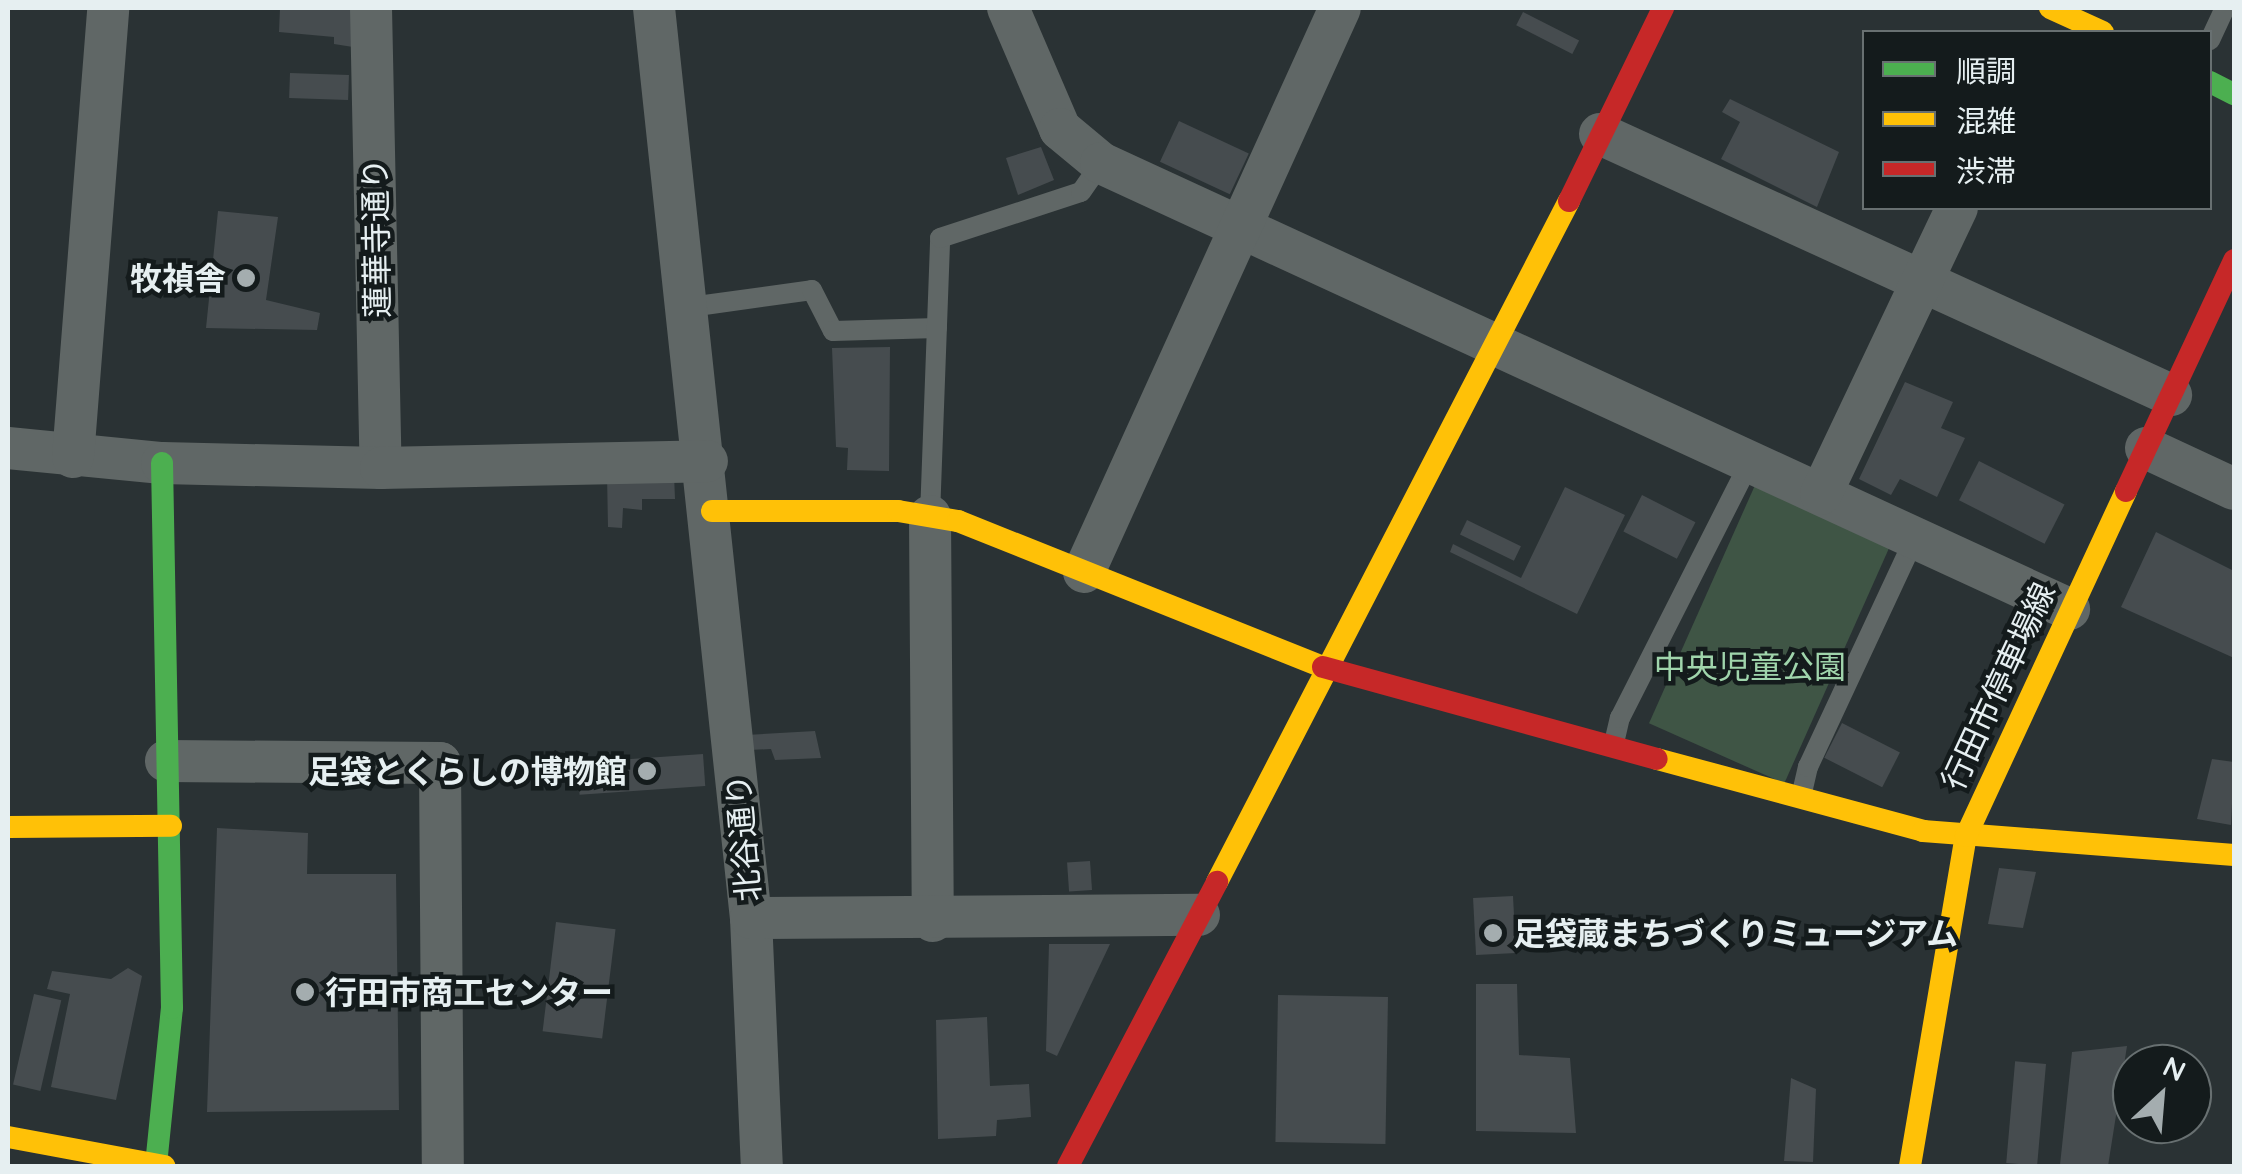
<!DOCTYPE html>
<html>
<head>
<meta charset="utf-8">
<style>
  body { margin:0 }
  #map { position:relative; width:2242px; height:1174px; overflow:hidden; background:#2a3234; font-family:Quicksand,"Noto Sans JP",sans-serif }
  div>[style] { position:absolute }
  .green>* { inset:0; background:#3f5545; transform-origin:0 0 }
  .building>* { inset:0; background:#464c4f; transform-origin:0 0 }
  .lane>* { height:20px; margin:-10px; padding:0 10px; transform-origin:10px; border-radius:10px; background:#606766 }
  .street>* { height:42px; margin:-21px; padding:0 21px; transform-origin:21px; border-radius:21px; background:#606766 }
  .fast>* { height:22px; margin:-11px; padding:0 11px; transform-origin:11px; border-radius:11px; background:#4caf50 }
  .slow>* { height:22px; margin:-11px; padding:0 11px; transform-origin:11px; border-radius:11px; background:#ffc107 }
  .jam>* { height:22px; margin:-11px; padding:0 11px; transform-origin:11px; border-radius:11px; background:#c62828 }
  .dots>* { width:28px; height:28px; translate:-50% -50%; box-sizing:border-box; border:5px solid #141b1c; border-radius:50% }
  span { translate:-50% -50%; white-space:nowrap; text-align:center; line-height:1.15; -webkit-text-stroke:9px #141b1c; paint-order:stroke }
  .street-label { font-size:32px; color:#e6eff1 }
  .poi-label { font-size:32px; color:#e6eff1; font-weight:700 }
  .right { translate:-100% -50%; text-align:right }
  .left { translate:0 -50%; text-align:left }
  .park-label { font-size:32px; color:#a0d5ac }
  .frame { position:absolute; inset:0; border:10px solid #e6eff1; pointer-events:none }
  .legend { position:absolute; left:1862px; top:30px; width:350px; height:180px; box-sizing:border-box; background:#141b1c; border:2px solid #687071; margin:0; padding:12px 18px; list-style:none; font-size:30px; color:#e6eff1 }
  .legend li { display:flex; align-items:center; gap:20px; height:50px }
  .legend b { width:50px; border:2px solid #687071 }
  .north { position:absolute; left:2112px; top:1044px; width:100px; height:100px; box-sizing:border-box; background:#141b1c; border:2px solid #687071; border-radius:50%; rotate:26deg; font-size:28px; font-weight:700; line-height:40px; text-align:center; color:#e6eff1 }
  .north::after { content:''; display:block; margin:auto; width:35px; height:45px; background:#a4adaf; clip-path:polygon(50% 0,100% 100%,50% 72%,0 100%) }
</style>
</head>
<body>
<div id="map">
  <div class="green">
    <div style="left:1756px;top:483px;width:148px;height:263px;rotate:24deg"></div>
  </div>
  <div class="building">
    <div style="clip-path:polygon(280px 8px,356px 8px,353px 47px,334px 44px,334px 37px,279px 32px)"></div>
    <div style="left:1523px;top:12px;width:63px;height:15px;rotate:27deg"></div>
    <div style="left:290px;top:73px;width:59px;height:25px;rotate:2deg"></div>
    <div style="clip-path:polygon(1730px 99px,1839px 152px,1817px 207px,1721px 159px,1740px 122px,1722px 112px)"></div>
    <div style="left:1179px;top:121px;width:77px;height:45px;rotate:25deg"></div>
    <div style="clip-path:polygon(1041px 147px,1054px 180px,1018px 195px,1006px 158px)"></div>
    <div style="clip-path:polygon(218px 211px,278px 217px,266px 300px,320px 313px,317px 330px,206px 328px)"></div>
    <div style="clip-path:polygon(890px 347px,889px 471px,847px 470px,848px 448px,836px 447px,832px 348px)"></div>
    <div style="clip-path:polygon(1905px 382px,1953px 402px,1941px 428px,1965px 438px,1937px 497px,1900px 479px,1891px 495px,1859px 479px)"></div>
    <div style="left:1979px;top:461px;width:96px;height:44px;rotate:27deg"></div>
    <div style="clip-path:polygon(674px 474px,675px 499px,642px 499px,642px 510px,623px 508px,622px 528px,608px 527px,607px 475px)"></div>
    <div style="clip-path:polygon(1565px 487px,1625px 515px,1577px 614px,1450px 552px,1453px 544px,1521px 578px)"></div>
    <div style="left:1642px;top:495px;width:60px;height:41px;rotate:27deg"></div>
    <div style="left:1467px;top:520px;width:60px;height:16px;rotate:26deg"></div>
    <div style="clip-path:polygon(2156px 532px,2234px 571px,2234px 658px,2121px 607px)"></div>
    <div style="left:1842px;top:723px;width:65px;height:39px;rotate:27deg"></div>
    <div style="clip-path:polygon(815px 731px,821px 758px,775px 760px,771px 749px,749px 750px,746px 735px)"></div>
    <div style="left:703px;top:754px;width:32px;height:126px;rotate:86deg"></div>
    <div style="clip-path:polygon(2212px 759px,2234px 762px,2231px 825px,2197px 819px)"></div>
    <div style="clip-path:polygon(217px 828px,308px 833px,307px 874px,396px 874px,399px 1110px,207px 1112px)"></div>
    <div style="left:1090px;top:861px;width:29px;height:23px;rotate:86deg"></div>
    <div style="clip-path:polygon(1999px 868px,2036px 872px,2023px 928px,1988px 924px)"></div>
    <div style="left:1513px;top:896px;width:57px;height:40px;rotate:87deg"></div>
    <div style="left:556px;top:922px;width:60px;height:110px;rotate:7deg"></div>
    <div style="clip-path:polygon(1049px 944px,1110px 944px,1057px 1056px,1046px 1051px)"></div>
    <div style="clip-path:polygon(128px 968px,142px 976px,116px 1100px,51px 1087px,70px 994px,47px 989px,52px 971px,111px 979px)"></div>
    <div style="clip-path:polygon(1476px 984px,1517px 984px,1519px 1055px,1570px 1058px,1576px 1133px,1476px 1131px)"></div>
    <div style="left:34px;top:994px;width:28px;height:93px;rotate:13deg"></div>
    <div style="left:1278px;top:995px;width:110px;height:147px;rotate:1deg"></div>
    <div style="clip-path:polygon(987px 1017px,990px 1086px,1029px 1084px,1031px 1117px,997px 1120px,996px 1136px,938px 1139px,936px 1020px)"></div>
    <div style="clip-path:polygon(2127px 1046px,2108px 1166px,2060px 1165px,2072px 1052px)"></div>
    <div style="left:2046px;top:1064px;width:102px;height:31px;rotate:95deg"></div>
    <div style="clip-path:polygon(1791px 1078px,1816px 1089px,1813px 1162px,1784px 1161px)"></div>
  </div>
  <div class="lane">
    <div style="left:2210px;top:40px;width:35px;rotate:-65deg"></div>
    <div style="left:690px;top:307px;width:123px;rotate:-7.9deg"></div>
    <div style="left:812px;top:290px;width:46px;rotate:62.9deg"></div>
    <div style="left:833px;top:331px;width:104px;rotate:-1.7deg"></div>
    <div style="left:930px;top:516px;width:278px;rotate:-87.9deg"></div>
    <div style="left:940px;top:238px;width:148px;rotate:-18.1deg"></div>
    <div style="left:1081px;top:192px;width:35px;rotate:-55deg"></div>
    <div style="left:1614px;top:743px;width:26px;rotate:-77deg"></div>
    <div style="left:1620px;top:718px;width:287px;rotate:-63.1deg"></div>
    <div style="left:1801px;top:797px;width:31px;rotate:-77deg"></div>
    <div style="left:1808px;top:767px;width:253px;rotate:-65deg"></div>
  </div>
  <div class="street">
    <div style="left:371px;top:8px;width:460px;rotate:88.8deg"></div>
    <div style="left:654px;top:8px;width:915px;rotate:83.92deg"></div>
    <div style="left:751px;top:918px;width:248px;rotate:87.5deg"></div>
    <div style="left:1008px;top:8px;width:132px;rotate:66.7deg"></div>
    <div style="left:1060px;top:129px;width:53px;rotate:39.7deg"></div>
    <div style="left:1101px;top:163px;width:1066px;rotate:24.74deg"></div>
    <div style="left:1600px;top:134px;width:628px;rotate:24.56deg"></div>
    <div style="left:8px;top:448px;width:155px;rotate:5.6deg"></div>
    <div style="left:162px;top:463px;width:219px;rotate:1.3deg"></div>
    <div style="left:381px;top:468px;width:326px;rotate:-1.2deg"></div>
    <div style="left:2146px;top:448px;width:97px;rotate:25deg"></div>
    <div style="left:73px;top:457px;width:450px;rotate:-85.5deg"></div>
    <div style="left:1821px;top:494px;width:317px;rotate:-64.6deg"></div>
    <div style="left:930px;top:516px;width:405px;rotate:89.6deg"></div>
    <div style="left:1084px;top:572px;width:619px;rotate:-65.59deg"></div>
    <div style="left:166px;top:761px;width:274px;rotate:0.4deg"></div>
    <div style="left:440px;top:763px;width:403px;rotate:89.6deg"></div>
    <div style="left:751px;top:918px;width:448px;rotate:-0.4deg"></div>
  </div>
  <div class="fast">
    <div style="left:2210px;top:82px;width:27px;rotate:27deg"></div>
    <div style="left:156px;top:1165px;width:158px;rotate:-84.2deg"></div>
    <div style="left:172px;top:1008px;width:545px;rotate:-91.05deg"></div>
  </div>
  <div class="slow">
    <div style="left:2050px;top:8px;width:58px;rotate:24.4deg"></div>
    <div style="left:712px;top:511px;width:186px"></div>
    <div style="left:898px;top:511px;width:61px;rotate:9.5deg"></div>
    <div style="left:958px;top:521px;width:393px;rotate:21.8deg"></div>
    <div style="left:1657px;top:759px;width:276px;rotate:15.1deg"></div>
    <div style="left:1923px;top:831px;width:312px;rotate:4.4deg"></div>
    <div style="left:8px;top:827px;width:163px;rotate:-0.4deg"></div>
    <div style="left:1217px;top:882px;width:767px;rotate:-62.67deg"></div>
    <div style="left:8px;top:1137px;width:159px;rotate:10.5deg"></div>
    <div style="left:1910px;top:1166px;width:335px;rotate:-80.4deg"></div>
    <div style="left:1966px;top:836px;width:380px;rotate:-65.1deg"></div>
  </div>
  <div class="jam">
    <div style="left:1569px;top:201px;width:215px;rotate:-64deg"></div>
    <div style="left:2126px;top:491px;width:255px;rotate:-64.9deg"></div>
    <div style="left:1323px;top:667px;width:346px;rotate:15.4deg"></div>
    <div style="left:1068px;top:1166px;width:321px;rotate:-62.3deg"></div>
  </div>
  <div class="dots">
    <div style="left:246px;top:278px;background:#a4adaf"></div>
    <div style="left:647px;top:771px;background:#a4adaf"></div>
    <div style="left:1493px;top:933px;background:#a4adaf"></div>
    <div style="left:305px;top:992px;background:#a4adaf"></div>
  </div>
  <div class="street-label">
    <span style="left:376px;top:238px;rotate:-91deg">蓮華寺通り</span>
    <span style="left:1998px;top:686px;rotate:-65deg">行田市停車場線</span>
    <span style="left:743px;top:838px;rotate:-95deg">北谷通り</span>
  </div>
  <div class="poi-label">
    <span class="right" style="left:226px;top:278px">牧禎舎</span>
    <span class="right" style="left:627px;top:771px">足袋とくらしの博物館</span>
    <span class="left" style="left:1513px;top:933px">足袋蔵まちづくりミュージアム</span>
    <span class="left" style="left:325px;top:992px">行田市商工センター</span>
  </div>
  <div class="park-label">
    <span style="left:1750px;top:666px">中央児童公園</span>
  </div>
  <div class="frame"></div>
  <ul class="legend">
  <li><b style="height:12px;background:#4caf50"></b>順調</li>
  <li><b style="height:12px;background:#ffc107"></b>混雑</li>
  <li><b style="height:12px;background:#c62828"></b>渋滞</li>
  </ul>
  <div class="north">N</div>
</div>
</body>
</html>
